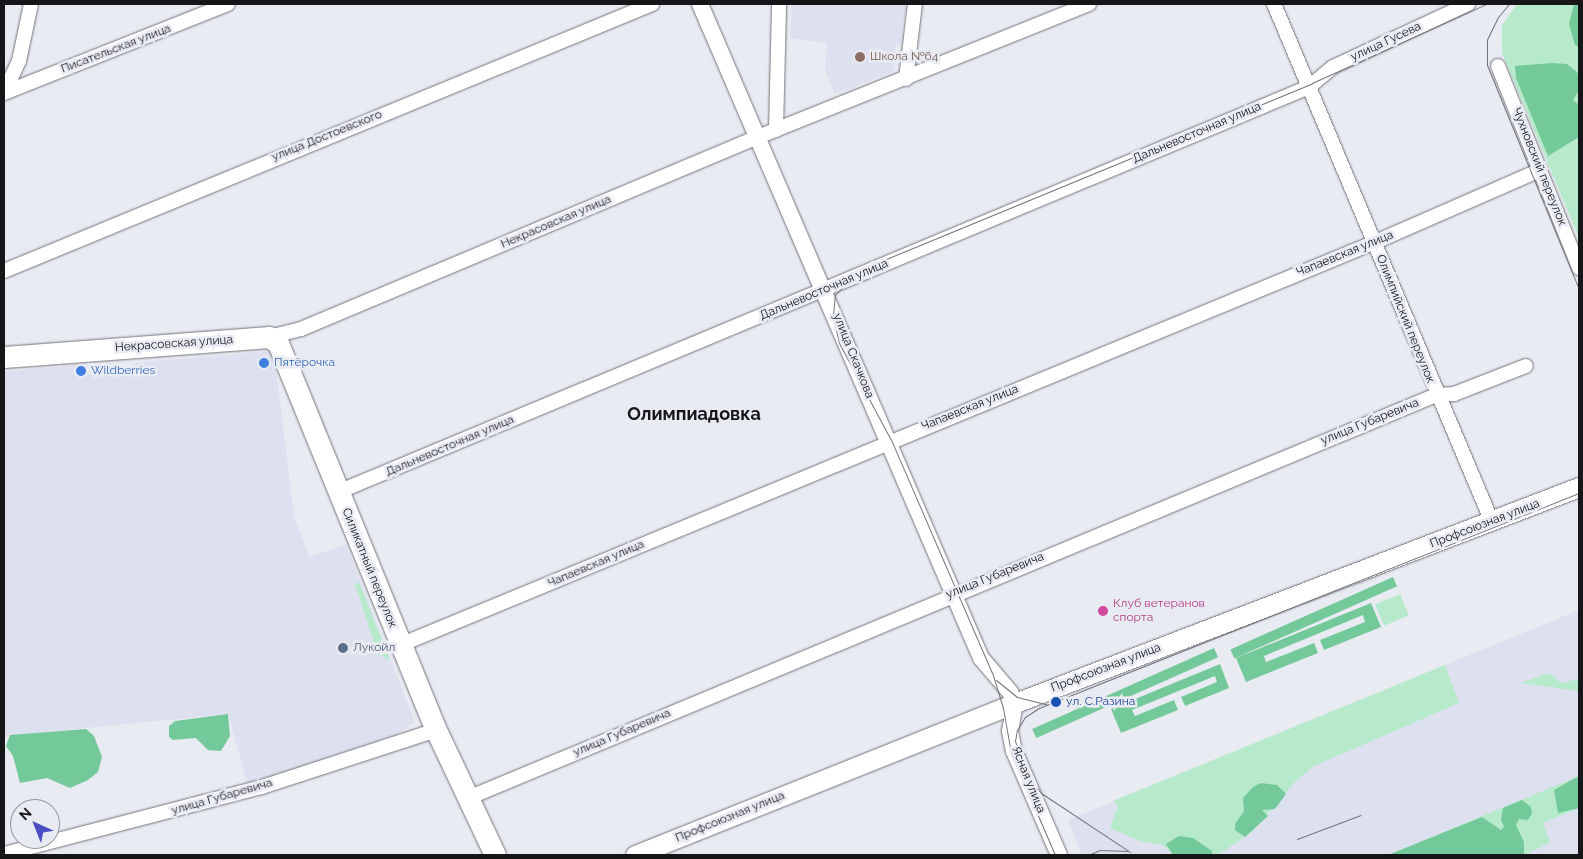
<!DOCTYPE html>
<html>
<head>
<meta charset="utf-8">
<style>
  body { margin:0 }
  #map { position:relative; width:1583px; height:859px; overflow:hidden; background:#e9ebf2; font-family:Raleway,sans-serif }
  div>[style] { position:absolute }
  .built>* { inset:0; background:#dde1ef }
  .green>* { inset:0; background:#b6eacb; transform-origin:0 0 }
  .forest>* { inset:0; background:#74c99b; transform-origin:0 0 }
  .roads { filter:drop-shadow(0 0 1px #72737a) drop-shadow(0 0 1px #72737a) }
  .minor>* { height:14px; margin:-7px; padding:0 7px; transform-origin:7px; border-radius:7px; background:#fff }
  .tertiary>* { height:16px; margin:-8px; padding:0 8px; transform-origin:8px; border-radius:8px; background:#fff }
  .secondary>* { height:19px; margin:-9.5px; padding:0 9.5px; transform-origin:9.5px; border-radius:9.5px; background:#fff }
  .primary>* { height:21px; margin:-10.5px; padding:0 10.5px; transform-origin:10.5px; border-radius:10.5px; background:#fff }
  .tram>* { height:1px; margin:-0.5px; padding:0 0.5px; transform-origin:0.5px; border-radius:0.5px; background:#737479 }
  .dots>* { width:14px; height:14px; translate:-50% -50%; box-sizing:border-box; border:2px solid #e9ebf2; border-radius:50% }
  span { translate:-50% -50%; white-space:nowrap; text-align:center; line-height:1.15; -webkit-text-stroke:5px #e9ebf2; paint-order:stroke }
  .street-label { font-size:12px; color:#161619 }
  .education-label { font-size:12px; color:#785e54 }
  .left { translate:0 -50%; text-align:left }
  .shop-label { font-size:12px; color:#366cbe }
  .hotel-label { font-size:12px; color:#b23c85 }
  .service-label { font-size:12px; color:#4e5e75 }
  .transit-label { font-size:12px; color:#164399 }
  .district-label { font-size:18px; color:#161619; font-weight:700 }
  .frame { position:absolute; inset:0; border:5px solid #161619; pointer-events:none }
  .north { position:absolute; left:10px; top:799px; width:50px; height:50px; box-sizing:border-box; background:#e9ebf2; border:1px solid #95969b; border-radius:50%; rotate:316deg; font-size:14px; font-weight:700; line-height:20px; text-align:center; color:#161619 }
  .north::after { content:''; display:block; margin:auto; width:18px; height:22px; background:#4b4fc5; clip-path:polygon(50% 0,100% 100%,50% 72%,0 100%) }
</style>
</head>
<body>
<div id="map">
  <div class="built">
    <div style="clip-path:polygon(792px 4px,906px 4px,901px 44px,896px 44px,894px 71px,835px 94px,825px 71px,827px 43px,790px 38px)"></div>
    <div style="clip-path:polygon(274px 351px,294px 516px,309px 557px,346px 544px,415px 722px,395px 735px,248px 785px,228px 714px,4px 736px,4px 372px,87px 364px,89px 375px,131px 371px,134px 363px)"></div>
    <div style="clip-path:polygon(1579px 610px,1579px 855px,1082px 855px,1068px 820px)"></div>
  </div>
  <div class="green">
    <div style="clip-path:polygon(1517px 4px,1579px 4px,1579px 238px,1502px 53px,1502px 25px)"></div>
    <div style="clip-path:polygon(359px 582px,390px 660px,378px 655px,355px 584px)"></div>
    <div style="left:1400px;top:594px;width:23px;height:27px;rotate:67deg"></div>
    <div style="clip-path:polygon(1445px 665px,1459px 703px,1314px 766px,1295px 782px,1252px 832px,1218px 855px,1173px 855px,1163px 845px,1140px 841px,1110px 828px,1118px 805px,1113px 801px)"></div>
    <div style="clip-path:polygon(1550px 673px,1561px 683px,1579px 679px,1579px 691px,1520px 683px)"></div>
    <div style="clip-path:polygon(1579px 776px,1579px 808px,1543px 823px,1550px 843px,1524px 855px,1388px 855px)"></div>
  </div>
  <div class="forest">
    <div style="clip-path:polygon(1574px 4px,1579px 4px,1579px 47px,1575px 45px,1569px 24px)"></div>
    <div style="clip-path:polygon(1552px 63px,1567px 64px,1579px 74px,1579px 90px,1573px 100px,1579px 105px,1579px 137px,1548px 156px,1516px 78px,1515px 66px)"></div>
    <div style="left:1393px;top:577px;width:10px;height:178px;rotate:66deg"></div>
    <div style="clip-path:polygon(1371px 603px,1381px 627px,1324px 650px,1320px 640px,1365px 622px,1363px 615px,1264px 656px,1266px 662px,1314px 643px,1318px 653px,1246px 682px,1236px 658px)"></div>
    <div style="left:1214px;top:648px;width:10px;height:199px;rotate:66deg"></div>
    <div style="clip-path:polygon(1220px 664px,1229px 688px,1185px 706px,1181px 697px,1217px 682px,1215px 676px,1132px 710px,1135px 716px,1174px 700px,1178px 710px,1121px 733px,1111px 709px)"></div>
    <div style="clip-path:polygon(228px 714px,230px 736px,221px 751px,208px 750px,196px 738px,173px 740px,169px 737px,169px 726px,175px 721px)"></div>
    <div style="clip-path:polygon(86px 729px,94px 736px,102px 757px,98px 772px,88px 780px,70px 788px,47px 778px,20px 783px,13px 756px,6px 746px,10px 735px)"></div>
    <div style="clip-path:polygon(1579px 776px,1579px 808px,1558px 813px,1554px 790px)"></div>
    <div style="clip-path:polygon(1261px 783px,1277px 785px,1286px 794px,1275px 809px,1262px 810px,1268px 816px,1245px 837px,1235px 830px,1235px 824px,1244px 811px,1243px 798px,1253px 787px)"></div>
    <div style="clip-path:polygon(1522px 800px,1531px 807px,1532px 813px,1528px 820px,1519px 819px,1516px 825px,1524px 842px,1524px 855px,1388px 855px,1482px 817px,1501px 830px,1504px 827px,1501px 820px,1503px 808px)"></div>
    <div style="clip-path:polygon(1179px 836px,1193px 838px,1212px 851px,1212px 855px,1173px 855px,1166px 844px)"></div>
  </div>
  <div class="roads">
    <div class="minor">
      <div style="left:1274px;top:4px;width:562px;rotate:67.18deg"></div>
      <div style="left:1498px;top:66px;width:218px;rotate:68.1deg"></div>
      <div style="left:906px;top:79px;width:76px;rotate:-83.2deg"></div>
      <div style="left:4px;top:93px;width:241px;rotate:-21.7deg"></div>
      <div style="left:4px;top:93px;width:35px;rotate:-65deg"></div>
      <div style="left:19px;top:61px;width:58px;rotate:-78.1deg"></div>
      <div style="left:776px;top:130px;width:126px;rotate:-88.6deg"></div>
      <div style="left:4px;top:271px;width:701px;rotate:-22.39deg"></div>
      <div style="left:269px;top:337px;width:33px;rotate:-14deg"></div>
      <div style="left:301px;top:329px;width:496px;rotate:-22.8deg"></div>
      <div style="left:758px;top:137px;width:357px;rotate:-21.9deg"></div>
      <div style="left:338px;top:492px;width:1052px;rotate:-22.64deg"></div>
      <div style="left:1309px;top:87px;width:31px;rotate:-40deg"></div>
      <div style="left:1333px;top:67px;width:149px;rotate:-25deg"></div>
      <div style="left:400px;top:645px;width:1053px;rotate:-22.45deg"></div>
      <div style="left:1373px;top:243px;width:182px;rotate:-23.6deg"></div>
      <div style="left:468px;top:798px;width:1049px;rotate:-22.6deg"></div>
      <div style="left:1436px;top:395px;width:18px;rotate:-3deg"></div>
      <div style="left:1454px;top:394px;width:77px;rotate:-21.3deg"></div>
      <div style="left:4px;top:854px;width:267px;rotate:-14.6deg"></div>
      <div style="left:262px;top:787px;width:183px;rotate:-18.1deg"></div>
    </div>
    <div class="tertiary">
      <div style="left:700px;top:4px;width:712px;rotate:66.75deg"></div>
      <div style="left:981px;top:658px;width:45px;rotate:49.5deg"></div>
      <div style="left:1010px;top:692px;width:12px;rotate:66deg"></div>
      <div style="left:1015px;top:703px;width:28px;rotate:100deg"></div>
      <div style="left:1010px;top:731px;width:20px;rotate:79deg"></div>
      <div style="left:1014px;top:751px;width:113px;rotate:66.6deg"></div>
    </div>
    <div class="secondary">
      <div style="left:635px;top:855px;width:409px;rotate:-21.8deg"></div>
      <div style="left:1015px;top:703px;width:604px;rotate:-20.96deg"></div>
    </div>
    <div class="primary">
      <div style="left:4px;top:357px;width:266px;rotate:-4.3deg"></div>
      <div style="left:269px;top:337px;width:11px;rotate:34deg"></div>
      <div style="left:278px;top:343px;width:418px;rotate:67.8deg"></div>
      <div style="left:436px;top:730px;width:138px;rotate:64.7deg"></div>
    </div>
  </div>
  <div class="tram">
    <div style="left:1509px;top:4px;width:17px;rotate:130deg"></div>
    <div style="left:1498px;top:17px;width:25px;rotate:116deg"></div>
    <div style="left:1487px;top:40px;width:25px;rotate:90deg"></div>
    <div style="left:1487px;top:65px;width:242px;rotate:67.7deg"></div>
    <div style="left:996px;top:680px;width:27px;rotate:39deg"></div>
    <div style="left:1017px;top:697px;width:30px;rotate:14deg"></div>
    <div style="left:1019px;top:754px;width:14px;rotate:-107deg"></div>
    <div style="left:1015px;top:741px;width:11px;rotate:-80deg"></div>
    <div style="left:1017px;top:730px;width:15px;rotate:-58deg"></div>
    <div style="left:1025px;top:717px;width:17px;rotate:-33deg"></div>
    <div style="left:1039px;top:708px;width:581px;rotate:-21.71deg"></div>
    <div style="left:1030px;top:779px;width:18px;rotate:52deg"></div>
    <div style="left:1041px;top:793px;width:107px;rotate:33.5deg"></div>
    <div style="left:1297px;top:839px;width:68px;rotate:-20.6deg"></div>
    <div style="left:1055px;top:855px;width:111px;rotate:-113.3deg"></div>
    <div style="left:1011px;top:753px;width:46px;rotate:-100.1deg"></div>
    <div style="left:1003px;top:708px;width:37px;rotate:-107deg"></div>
    <div style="left:992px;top:673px;width:254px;rotate:-113.4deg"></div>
    <div style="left:891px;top:440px;width:110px;rotate:-118.2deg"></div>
    <div style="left:839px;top:343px;width:28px;rotate:-103deg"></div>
    <div style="left:833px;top:316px;width:21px;rotate:-85deg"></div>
    <div style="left:835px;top:295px;width:33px;rotate:-47deg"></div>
    <div style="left:857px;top:271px;width:492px;rotate:-22.4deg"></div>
    <div style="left:1312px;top:83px;width:191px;rotate:-24.4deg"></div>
    <div style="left:1088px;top:855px;width:13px;rotate:-23deg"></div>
    <div style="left:1100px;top:850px;width:27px;rotate:2deg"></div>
  </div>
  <div class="dots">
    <div style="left:860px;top:57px;background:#8d6e63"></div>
    <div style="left:264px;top:363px;background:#3f7fe0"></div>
    <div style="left:81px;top:371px;background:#3f7fe0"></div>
    <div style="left:1103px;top:611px;background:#d1479c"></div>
    <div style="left:343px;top:648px;background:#5c6f8a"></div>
    <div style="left:1056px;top:702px;background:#1a4fb4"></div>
  </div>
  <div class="street-label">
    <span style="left:1386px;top:42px;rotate:-25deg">улица Гусева</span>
    <span style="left:116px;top:49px;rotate:-21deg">Писательская улица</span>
    <span style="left:1197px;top:133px;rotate:-23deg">Дальневосточная улица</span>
    <span style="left:327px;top:136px;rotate:-22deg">улица Достоевского</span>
    <span style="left:1539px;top:167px;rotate:68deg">Чухновский переулок</span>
    <span style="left:556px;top:222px;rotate:-23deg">Некрасовская улица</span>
    <span style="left:1345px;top:254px;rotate:-22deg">Чапаевская улица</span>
    <span style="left:824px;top:290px;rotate:-23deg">Дальневосточная улица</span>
    <span style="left:1405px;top:319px;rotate:68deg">Олимпийский переулок</span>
    <span style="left:174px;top:344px;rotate:-4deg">Некрасовская улица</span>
    <span style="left:853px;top:356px;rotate:68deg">улица Скачкова</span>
    <span style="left:970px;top:408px;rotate:-22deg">Чапаевская улица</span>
    <span style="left:1370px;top:422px;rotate:-22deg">улица Губаревича</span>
    <span style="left:450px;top:446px;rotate:-23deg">Дальневосточная улица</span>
    <span style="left:1485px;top:524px;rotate:-21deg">Профсоюзная улица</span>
    <span style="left:596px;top:564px;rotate:-23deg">Чапаевская улица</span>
    <span style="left:369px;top:568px;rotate:68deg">Силикатный переулок</span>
    <span style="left:995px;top:576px;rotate:-22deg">улица Губаревича</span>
    <span style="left:1106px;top:668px;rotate:-21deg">Профсоюзная улица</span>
    <span style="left:622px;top:733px;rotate:-23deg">улица Губаревича</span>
    <span style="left:1028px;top:780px;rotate:68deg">Ясная улица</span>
    <span style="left:222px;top:797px;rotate:-16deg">улица Губаревича</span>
    <span style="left:730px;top:817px;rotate:-22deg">Профсоюзная улица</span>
  </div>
  <div class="education-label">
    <span class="left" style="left:870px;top:57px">Школа №64</span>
  </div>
  <div class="shop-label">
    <span class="left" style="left:274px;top:363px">Пятёрочка</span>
    <span class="left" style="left:91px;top:371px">Wildberries</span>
  </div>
  <div class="hotel-label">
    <span class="left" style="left:1113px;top:611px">Клуб ветеранов<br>спорта</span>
  </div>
  <div class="service-label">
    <span class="left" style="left:353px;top:648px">Лукойл</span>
  </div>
  <div class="transit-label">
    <span class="left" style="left:1066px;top:702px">ул. С.Разина</span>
  </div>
  <div class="district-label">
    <span style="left:694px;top:414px">Олимпиадовка</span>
  </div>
  <div class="frame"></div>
  <div class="north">N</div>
</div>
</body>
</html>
